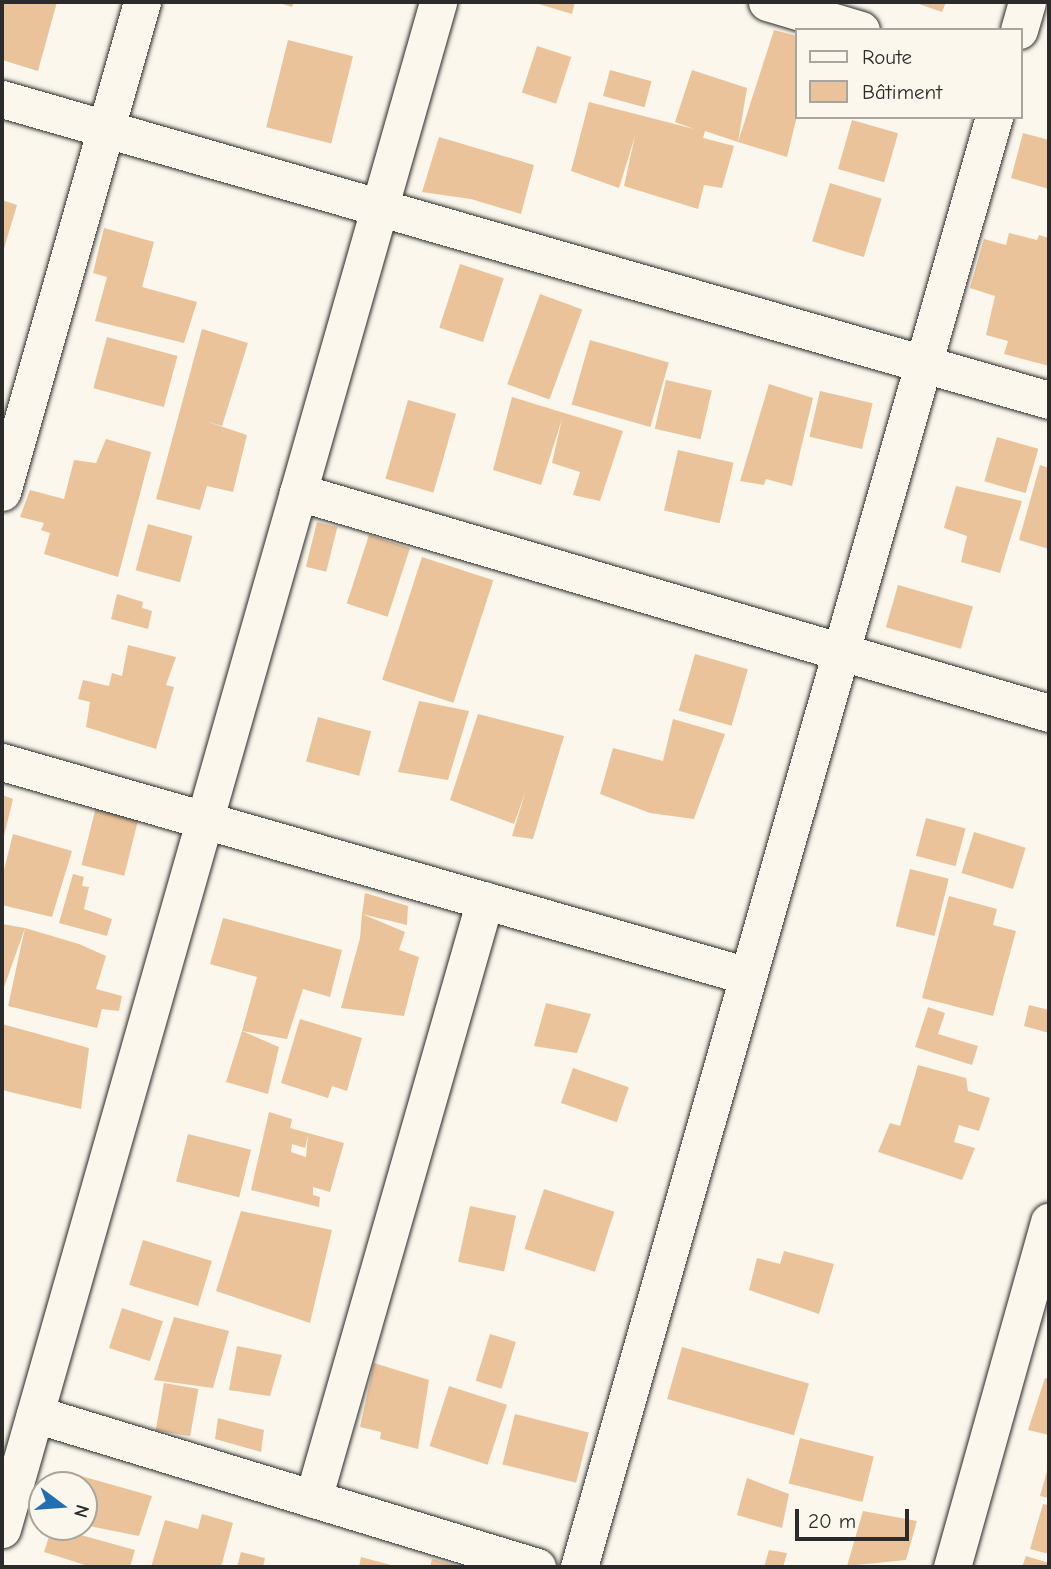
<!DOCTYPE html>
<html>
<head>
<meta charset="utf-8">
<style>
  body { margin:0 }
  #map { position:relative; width:1051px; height:1569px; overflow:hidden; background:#fbf7ec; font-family:"Comic Neue",sans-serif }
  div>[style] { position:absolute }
  .building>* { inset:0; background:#ebc39b; transform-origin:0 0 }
  .roads { filter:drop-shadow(0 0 2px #2b2b2b) drop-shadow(0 0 2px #2b2b2b) }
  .street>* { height:37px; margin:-18.5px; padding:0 18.5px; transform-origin:18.5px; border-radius:18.5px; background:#fbf7ec }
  span { translate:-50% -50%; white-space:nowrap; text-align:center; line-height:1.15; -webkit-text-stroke:5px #fbf7ec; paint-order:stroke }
  .frame { position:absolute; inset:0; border:4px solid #2b2b2b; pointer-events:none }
  .legend { position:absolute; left:795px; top:28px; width:228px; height:91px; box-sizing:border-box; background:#fbf7ec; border:2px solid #a8a59f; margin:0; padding:9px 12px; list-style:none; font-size:21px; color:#2b2b2b }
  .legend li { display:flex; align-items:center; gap:14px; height:35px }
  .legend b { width:35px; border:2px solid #a8a59f }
  .north { position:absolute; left:28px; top:1471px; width:70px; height:70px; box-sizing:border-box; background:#fbf7ec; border:2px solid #a8a59f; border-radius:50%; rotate:106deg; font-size:19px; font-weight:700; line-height:28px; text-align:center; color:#2b2b2b }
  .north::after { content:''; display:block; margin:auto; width:24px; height:32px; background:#1f6fb2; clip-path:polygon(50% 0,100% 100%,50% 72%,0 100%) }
  .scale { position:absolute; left:795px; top:1509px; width:114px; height:32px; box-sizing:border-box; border:4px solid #2b2b2b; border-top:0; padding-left:9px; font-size:21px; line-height:24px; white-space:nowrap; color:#2b2b2b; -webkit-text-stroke:5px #fbf7ec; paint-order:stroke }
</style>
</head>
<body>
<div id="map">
  <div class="building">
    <div style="clip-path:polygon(2px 2px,57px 2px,38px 71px,2px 60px)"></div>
    <div style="clip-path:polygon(276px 2px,294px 2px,292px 7px)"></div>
    <div style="clip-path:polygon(532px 2px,575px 2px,572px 14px)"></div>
    <div style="clip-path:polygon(913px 2px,946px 2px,942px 12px)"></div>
    <div style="clip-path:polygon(774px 30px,797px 36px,797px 116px,787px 157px,738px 142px)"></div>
    <div style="left:288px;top:40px;width:67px;height:90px;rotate:14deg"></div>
    <div style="left:537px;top:46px;width:36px;height:49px;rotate:18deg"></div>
    <div style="left:610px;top:70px;width:43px;height:27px;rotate:15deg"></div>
    <div style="clip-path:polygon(692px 70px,747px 88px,738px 142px,705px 131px,703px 138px,734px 146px,722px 188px,704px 185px,698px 209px,624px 186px,635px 136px,619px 188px,571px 171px,589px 102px,694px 129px,675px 122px)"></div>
    <div style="left:852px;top:120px;width:48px;height:51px;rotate:16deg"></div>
    <div style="clip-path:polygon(1023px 133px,1049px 140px,1049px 189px,1011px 178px)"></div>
    <div style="clip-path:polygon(439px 137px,534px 165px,521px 214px,471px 199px,422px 192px)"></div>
    <div style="left:830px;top:183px;width:54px;height:61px;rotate:17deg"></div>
    <div style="clip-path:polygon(2px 200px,17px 205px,2px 255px)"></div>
    <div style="clip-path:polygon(104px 228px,154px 242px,142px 287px,197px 302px,184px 343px,95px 321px,107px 277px,93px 273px)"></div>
    <div style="clip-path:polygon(1009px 233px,1037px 240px,1039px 235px,1049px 238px,1049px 366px,1004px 354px,1008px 341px,986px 335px,995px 296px,970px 288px,984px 239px,1006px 245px)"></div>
    <div style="left:460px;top:264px;width:46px;height:67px;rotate:18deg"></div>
    <div style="left:540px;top:294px;width:45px;height:96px;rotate:20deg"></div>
    <div style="clip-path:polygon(202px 329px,248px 343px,222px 426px,205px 421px,247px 435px,233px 492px,207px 486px,200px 510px,156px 499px)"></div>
    <div style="left:107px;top:337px;width:73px;height:53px;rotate:15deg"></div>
    <div style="left:590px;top:340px;width:82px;height:67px;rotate:16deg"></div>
    <div style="left:666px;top:380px;width:47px;height:50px;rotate:13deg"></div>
    <div style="clip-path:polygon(769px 384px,813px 398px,792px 486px,766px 479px,764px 485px,740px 481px)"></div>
    <div style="left:820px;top:391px;width:54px;height:47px;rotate:13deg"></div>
    <div style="clip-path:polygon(512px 397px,623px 431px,600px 501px,573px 495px,580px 472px,552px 463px,562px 419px,541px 485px,493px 470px)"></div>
    <div style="left:408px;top:400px;width:50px;height:82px;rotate:16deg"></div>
    <div style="left:997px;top:437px;width:43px;height:46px;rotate:16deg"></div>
    <div style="clip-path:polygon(106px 439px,151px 452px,118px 577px,44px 554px,50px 533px,41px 530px,44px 523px,20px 517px,30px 490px,64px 499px,74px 460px,96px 463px)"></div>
    <div style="left:678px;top:450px;width:57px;height:62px;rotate:13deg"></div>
    <div style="clip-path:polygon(1040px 465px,1049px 468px,1049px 549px,1019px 540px)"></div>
    <div style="clip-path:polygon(956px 486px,1022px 501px,1000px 573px,961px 562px,967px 536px,944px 528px)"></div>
    <div style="left:317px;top:522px;width:21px;height:46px;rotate:14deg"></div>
    <div style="left:148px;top:524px;width:46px;height:48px;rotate:15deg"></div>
    <div style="left:369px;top:535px;width:43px;height:72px;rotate:18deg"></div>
    <div style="left:422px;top:557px;width:75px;height:129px;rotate:18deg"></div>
    <div style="left:898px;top:585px;width:78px;height:44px;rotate:16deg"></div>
    <div style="clip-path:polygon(117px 594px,143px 602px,142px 608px,152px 611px,148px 629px,111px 619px)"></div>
    <div style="clip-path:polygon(128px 645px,176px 657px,166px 685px,174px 687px,156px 749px,86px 727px,90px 702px,78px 699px,83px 680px,109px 686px,112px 673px,122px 676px)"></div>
    <div style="left:695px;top:654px;width:55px;height:59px;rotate:16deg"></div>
    <div style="clip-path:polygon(419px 701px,469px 711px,448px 780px,398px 772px)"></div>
    <div style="clip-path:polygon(478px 714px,564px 736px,533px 839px,512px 836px,526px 790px,514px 824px,450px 800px)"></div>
    <div style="left:318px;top:717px;width:55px;height:46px;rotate:15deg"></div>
    <div style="clip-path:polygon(673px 719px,725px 734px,694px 819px,650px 813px,600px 794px,613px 748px,663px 761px)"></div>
    <div style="clip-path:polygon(2px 795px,13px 799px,3px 840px,2px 840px)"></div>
    <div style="left:97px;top:803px;width:44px;height:64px;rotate:14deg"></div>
    <div style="left:926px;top:818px;width:41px;height:39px;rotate:15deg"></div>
    <div style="left:974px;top:832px;width:54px;height:43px;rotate:17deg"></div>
    <div style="clip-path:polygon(13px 834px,72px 851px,52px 917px,2px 905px,2px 878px)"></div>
    <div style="left:910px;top:869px;width:40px;height:59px;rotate:14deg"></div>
    <div style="clip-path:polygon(73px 874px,84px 877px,82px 886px,89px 887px,84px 909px,112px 919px,107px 936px,59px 923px)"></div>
    <div style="clip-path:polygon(365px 893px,408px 906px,407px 925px,362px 914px,405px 932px,399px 950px,419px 957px,404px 1016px,341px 1008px,360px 938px,362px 914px)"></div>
    <div style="clip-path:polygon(949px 896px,997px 909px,993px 925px,1016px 931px,993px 1016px,922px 998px)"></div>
    <div style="clip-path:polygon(223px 918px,342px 950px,330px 997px,303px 989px,287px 1039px,242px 1031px,257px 977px,210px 964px)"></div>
    <div style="clip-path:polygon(2px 924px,25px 928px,79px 944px,106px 956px,96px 989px,122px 996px,119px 1011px,102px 1009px,97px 1028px,8px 1006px,25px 928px,2px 993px)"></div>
    <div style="clip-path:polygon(546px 1003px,591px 1014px,577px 1053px,534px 1046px)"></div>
    <div style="clip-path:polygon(1029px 1005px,1049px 1010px,1049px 1033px,1024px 1026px)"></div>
    <div style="clip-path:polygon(928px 1007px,945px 1013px,938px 1034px,978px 1046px,972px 1065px,915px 1047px)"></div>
    <div style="clip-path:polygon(300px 1019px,362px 1038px,347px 1091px,332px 1086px,328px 1098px,281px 1083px)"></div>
    <div style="clip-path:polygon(2px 1024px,89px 1048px,81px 1109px,2px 1090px)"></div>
    <div style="clip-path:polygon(242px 1031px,279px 1047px,268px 1094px,226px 1082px)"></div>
    <div style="clip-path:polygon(918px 1065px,966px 1078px,968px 1091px,990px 1098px,979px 1131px,959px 1125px,954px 1142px,975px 1148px,962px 1180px,878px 1152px,890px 1123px,900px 1126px)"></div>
    <div style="left:573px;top:1068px;width:59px;height:37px;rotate:19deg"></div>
    <div style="clip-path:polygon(evenodd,269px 1112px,292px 1119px,290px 1128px,344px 1143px,330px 1192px,313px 1187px,313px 1195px,320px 1197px,319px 1207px,251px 1190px,269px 1112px,308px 1135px,306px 1157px,291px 1152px,292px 1144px,305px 1148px,308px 1135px)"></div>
    <div style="left:188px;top:1134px;width:65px;height:49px;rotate:14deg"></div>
    <div style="left:544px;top:1189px;width:74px;height:63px;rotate:18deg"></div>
    <div style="left:470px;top:1206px;width:47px;height:57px;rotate:12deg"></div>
    <div style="clip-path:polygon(241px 1211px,332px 1230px,310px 1323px,216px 1291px)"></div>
    <div style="left:143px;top:1240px;width:72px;height:47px;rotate:17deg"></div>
    <div style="clip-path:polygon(784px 1251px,834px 1264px,819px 1314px,749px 1290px,757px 1258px,780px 1264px)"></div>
    <div style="left:122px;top:1308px;width:43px;height:42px;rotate:18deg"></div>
    <div style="clip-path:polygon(174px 1317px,229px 1331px,213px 1388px,154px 1380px)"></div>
    <div style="left:490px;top:1334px;width:27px;height:49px;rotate:17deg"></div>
    <div style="clip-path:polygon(237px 1346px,282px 1355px,270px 1396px,229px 1390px)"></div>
    <div style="left:682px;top:1347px;width:132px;height:54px;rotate:16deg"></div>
    <div style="clip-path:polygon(374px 1363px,429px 1380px,418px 1449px,380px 1439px,381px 1432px,360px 1427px)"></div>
    <div style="clip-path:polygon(1045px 1378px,1049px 1379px,1049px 1435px,1028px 1430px)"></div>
    <div style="left:164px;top:1383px;width:35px;height:48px;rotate:10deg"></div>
    <div style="left:449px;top:1386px;width:61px;height:63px;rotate:18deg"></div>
    <div style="left:515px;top:1414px;width:76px;height:52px;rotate:14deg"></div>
    <div style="clip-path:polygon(218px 1418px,264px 1430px,261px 1452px,215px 1439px)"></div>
    <div style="left:800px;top:1438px;width:76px;height:47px;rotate:14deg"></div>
    <div style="clip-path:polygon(1049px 1464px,1049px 1498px,1040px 1496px)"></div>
    <div style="clip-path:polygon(81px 1476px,152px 1496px,139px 1536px,84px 1525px,84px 1485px,77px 1485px)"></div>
    <div style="clip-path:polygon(747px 1478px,789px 1494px,782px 1528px,737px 1515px)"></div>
    <div style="clip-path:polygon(1043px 1504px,1049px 1505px,1049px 1554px,1030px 1549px)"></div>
    <div style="clip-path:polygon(863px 1511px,917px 1521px,906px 1560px,847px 1566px)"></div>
    <div style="clip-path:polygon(202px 1514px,233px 1523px,221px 1567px,151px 1567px,165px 1520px,198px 1529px)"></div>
    <div style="clip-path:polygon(52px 1527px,135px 1550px,130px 1567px,91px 1567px,44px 1552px)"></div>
    <div style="clip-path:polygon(769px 1550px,787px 1553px,783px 1567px,764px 1567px)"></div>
    <div style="clip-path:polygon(241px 1552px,265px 1558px,263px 1567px,237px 1567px)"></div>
    <div style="clip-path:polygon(1026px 1556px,1049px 1563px,1049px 1567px,1022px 1567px)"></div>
    <div style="clip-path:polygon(361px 1557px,391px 1565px,390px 1567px,359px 1567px)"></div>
    <div style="clip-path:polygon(432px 1559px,459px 1566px,458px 1567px,430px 1567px)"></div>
  </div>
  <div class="roads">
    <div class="street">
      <div style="left:767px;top:2px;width:98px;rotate:16.6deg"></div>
      <div style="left:1019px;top:30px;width:29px;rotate:-74deg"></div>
      <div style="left:2px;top:99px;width:1089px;rotate:16.04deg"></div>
      <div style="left:2px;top:492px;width:510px;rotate:-74.05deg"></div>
      <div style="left:298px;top:492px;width:783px;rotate:16.4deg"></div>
      <div style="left:2px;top:762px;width:776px;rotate:16.01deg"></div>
      <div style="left:35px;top:1414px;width:525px;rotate:16.95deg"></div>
      <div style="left:313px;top:1499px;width:623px;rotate:-73.98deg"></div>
      <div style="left:2px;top:1529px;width:1588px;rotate:-74.06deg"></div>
      <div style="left:579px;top:1567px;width:1508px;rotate:-74.03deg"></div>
      <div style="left:952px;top:1567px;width:359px;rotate:-74.3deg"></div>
    </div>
  </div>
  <div class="frame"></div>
  <ul class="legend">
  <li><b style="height:9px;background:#fbf7ec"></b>Route</li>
  <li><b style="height:19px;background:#ebc39b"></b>Bâtiment</li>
  </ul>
  <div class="north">N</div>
  <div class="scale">20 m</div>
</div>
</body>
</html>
